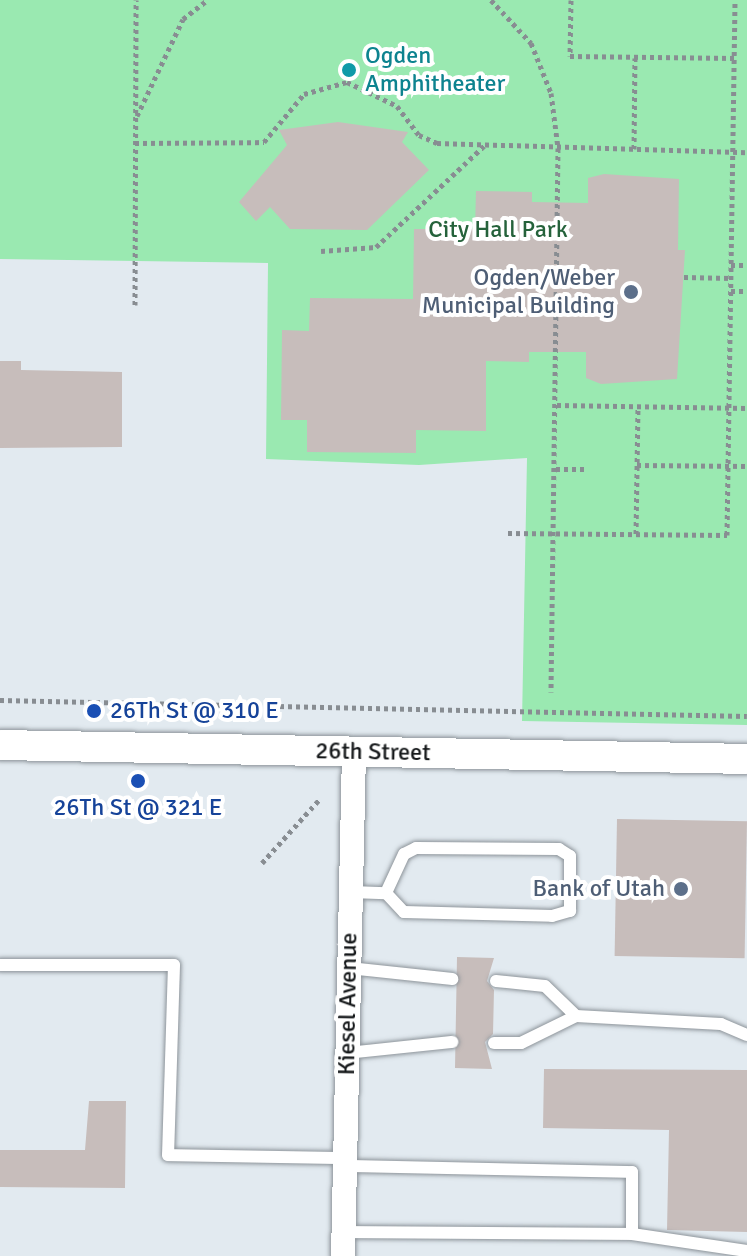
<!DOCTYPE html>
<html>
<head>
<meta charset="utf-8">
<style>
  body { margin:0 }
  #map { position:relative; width:747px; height:1256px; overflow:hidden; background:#e2eaf0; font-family:Signika,sans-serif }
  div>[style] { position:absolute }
  .green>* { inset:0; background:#9ae9b1 }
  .building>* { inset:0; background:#c7bdbb; transform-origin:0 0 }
  .path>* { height:5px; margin-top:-2.5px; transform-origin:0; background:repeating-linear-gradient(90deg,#888d92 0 4px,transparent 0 8px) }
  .roads { filter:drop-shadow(0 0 2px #8d949a) drop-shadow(0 0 2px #8d949a) }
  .service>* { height:12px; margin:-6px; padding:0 6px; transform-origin:6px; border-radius:6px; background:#fff }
  .minor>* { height:24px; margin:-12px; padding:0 12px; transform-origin:12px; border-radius:12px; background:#fff }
  .tertiary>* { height:30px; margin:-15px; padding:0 15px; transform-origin:15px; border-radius:15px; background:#fff }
  .dots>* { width:22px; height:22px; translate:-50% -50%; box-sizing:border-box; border:4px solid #fff; border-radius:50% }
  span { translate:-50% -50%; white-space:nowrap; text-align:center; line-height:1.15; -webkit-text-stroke:8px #fff; paint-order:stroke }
  .culture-label { font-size:24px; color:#0d838f }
  .left { translate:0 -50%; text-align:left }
  .park-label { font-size:24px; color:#25623b }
  .service-label { font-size:24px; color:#4e5e75 }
  .right { translate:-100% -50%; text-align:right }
  .transit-label { font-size:24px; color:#164399 }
  .street-label { font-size:24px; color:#141719 }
</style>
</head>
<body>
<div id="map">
  <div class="green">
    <div style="clip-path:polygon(0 0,747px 0,747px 725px,522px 721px,527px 458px,419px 465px,266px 459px,268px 263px,0 259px)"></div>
  </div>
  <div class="building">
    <div style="clip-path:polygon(338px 122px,408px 132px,402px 142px,429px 170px,367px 230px,290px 229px,270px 207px,256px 221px,239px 202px,287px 145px,279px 130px)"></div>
    <div style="clip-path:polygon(604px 174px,679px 179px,678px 250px,685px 250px,677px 379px,601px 384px,586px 378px,586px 352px,529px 352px,529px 362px,486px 361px,486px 431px,416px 430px,416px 453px,307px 452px,307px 420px,281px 420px,282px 330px,309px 331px,310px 298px,413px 299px,414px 229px,475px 229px,476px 191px,532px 192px,532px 202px,588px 203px,588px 178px)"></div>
    <div style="clip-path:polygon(0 361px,21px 361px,21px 370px,122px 372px,122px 447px,0 448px)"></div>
    <div style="left:617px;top:819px;width:130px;height:137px;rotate:1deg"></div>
    <div style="clip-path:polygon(457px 957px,494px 958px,487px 981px,494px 990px,493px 1034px,485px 1042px,492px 1069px,455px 1068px)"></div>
    <div style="clip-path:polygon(544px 1069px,747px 1070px,747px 1232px,667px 1230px,669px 1130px,543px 1128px)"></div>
    <div style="clip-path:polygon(89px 1101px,126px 1101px,125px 1188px,0 1187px,0 1150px,85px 1150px)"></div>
  </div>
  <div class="path">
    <div style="left:491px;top:0;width:59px;rotate:47.1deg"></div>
    <div style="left:531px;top:43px;width:54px;rotate:68.2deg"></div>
    <div style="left:551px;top:93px;width:55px;rotate:82.7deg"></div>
    <div style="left:558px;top:148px;width:544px;rotate:90.74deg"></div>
    <div style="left:571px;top:0;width:56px;rotate:91deg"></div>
    <div style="left:570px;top:56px;width:165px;rotate:0.7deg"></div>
    <div style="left:137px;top:116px;width:107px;rotate:-64.6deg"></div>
    <div style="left:183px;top:19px;width:31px;rotate:-38deg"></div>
    <div style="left:135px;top:143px;width:129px;rotate:-0.4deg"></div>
    <div style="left:264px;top:142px;width:62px;rotate:-50.2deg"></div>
    <div style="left:304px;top:94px;width:45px;rotate:-15.6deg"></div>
    <div style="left:347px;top:82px;width:55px;rotate:25.6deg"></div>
    <div style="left:397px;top:106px;width:36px;rotate:53deg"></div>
    <div style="left:419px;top:135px;width:20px;rotate:24deg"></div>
    <div style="left:437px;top:143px;width:310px;rotate:1.7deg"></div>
    <div style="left:634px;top:149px;width:91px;rotate:-89.4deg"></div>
    <div style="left:321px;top:251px;width:55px;rotate:-4.2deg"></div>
    <div style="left:376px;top:247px;width:148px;rotate:-43.1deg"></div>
    <div style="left:731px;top:265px;width:16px"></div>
    <div style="left:684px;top:277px;width:47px;rotate:1.2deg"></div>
    <div style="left:731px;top:291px;width:16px"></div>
    <div style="left:135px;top:305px;width:305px;rotate:-89.8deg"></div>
    <div style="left:557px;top:405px;width:190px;rotate:0.9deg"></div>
    <div style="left:637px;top:465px;width:110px;rotate:0.5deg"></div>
    <div style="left:556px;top:469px;width:29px"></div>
    <div style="left:508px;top:533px;width:219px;rotate:0.5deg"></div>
    <div style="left:727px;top:535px;width:535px;rotate:-89.14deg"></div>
    <div style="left:636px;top:534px;width:128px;rotate:-89.1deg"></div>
    <div style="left:0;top:700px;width:747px;rotate:1.23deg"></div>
    <div style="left:262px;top:863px;width:85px;rotate:-47.9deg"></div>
  </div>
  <div class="roads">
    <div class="service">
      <div style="left:351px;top:892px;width:35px;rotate:2deg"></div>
      <div style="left:386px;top:893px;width:26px;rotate:47deg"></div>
      <div style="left:404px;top:912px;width:148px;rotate:1.5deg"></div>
      <div style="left:552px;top:916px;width:19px;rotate:-16deg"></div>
      <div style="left:570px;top:911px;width:55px;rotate:-90deg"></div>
      <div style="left:570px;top:856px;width:13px;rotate:-148deg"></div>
      <div style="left:559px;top:849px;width:143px;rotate:-179.6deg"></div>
      <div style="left:416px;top:848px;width:13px;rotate:153deg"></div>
      <div style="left:404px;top:854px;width:43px;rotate:114.8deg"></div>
      <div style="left:0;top:965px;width:174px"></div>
      <div style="left:174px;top:965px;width:190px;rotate:91.8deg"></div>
      <div style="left:168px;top:1155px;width:178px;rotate:1deg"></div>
      <div style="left:349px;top:968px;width:104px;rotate:6.1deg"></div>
      <div style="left:496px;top:981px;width:49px;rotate:5.8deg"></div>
      <div style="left:545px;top:986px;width:43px;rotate:44.1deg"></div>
      <div style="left:576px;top:1016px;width:145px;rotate:3.2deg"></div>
      <div style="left:721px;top:1024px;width:28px;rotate:23deg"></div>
      <div style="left:494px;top:1043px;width:27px"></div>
      <div style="left:521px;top:1043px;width:61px;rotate:-26.1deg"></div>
      <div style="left:347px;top:1053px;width:106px;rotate:-6deg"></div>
      <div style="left:344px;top:1232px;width:288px;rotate:0.4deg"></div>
      <div style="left:632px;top:1234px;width:62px;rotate:-90deg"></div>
      <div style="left:632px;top:1172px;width:287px;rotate:-178.8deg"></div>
      <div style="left:632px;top:1234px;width:116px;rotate:8.4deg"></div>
    </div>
    <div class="minor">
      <div style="left:343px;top:1256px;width:504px;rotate:-88.75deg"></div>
    </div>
    <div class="tertiary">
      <div style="left:0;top:745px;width:747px;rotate:1.07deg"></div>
    </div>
  </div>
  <div class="dots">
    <div style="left:349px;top:70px;background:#0f9aa8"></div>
    <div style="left:631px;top:292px;background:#5c6f8a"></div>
    <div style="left:94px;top:711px;background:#1a4fb4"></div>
    <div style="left:138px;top:781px;background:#1a4fb4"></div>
    <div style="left:681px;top:889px;background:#5c6f8a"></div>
  </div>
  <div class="culture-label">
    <span class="left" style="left:365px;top:70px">Ogden<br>Amphitheater</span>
  </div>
  <div class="park-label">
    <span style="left:498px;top:230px">City Hall Park</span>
  </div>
  <div class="service-label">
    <span class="right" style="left:615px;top:292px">Ogden/Weber<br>Municipal Building</span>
    <span class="right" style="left:665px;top:889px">Bank of Utah</span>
  </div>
  <div class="transit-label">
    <span class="left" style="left:110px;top:711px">26Th St @ 310 E</span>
    <span style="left:138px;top:808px">26Th St @ 321 E</span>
  </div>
  <div class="street-label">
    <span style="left:373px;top:752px;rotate:1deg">26th Street</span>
    <span style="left:348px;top:1004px;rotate:-89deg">Kiesel Avenue</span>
  </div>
</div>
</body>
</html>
